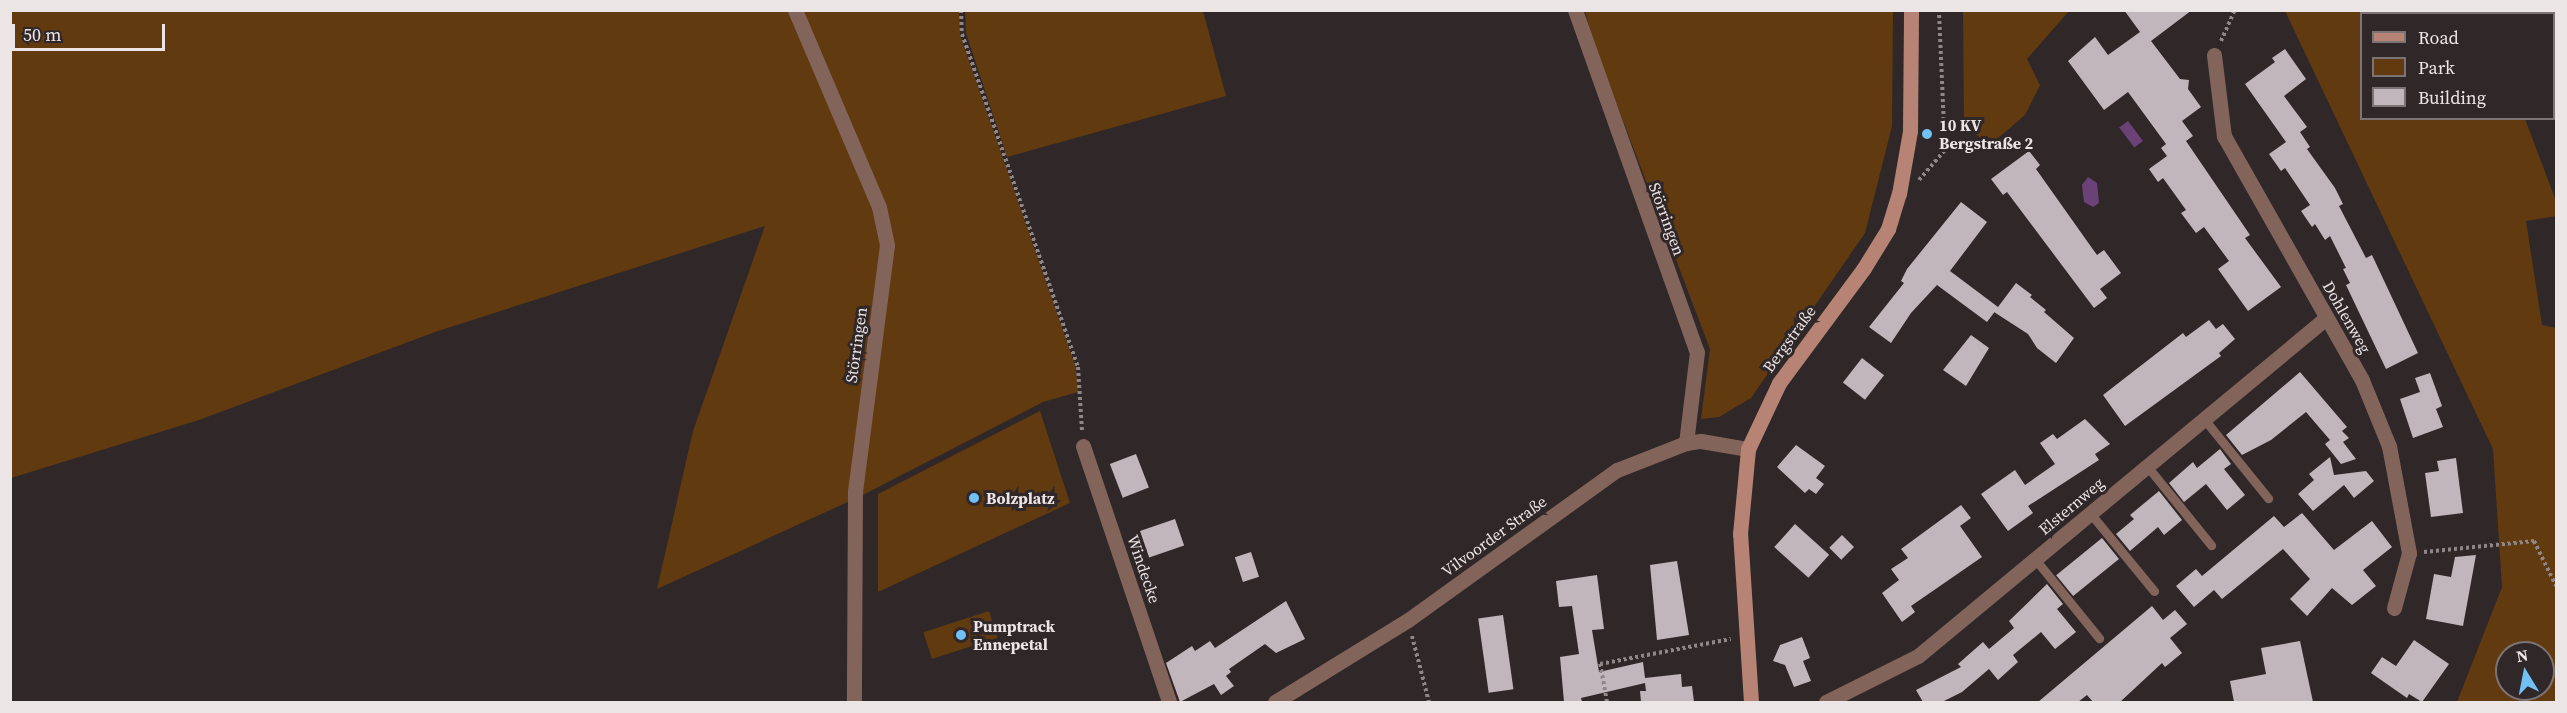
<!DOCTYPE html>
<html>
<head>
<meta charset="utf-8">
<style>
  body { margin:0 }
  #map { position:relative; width:2567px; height:713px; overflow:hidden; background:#302728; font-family:"Source Serif 4",serif }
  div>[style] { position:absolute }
  .green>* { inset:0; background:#623a10; transform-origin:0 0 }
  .water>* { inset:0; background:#6b4278; transform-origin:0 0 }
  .building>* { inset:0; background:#c1b6bc; transform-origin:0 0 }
  .path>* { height:4px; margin-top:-2px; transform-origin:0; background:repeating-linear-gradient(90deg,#8e8687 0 3px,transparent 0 6px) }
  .lane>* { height:9px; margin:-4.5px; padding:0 4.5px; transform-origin:4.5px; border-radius:4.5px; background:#83645a }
  .street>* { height:15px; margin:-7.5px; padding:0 7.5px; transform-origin:7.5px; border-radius:7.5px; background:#83645a }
  .secondary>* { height:15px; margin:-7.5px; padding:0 7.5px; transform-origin:7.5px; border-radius:7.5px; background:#b68375 }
  .dots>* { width:16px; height:16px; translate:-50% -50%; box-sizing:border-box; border:3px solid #302728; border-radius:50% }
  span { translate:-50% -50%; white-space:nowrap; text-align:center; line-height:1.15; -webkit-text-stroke:6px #302728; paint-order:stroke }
  .poi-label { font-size:16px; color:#ece5e6; font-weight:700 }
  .left { translate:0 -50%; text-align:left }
  .street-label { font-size:16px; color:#ece5e6 }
  .frame { position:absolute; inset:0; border:12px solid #ece5e6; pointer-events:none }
  .legend { position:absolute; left:2360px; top:12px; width:195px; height:108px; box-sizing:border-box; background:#302728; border:2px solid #7b7374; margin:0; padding:8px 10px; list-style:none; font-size:18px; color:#ece5e6 }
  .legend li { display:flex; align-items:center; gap:12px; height:30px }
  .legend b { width:30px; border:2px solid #7b7374 }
  .north { position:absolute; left:2495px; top:641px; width:60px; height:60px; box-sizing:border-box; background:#302728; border:2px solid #7b7374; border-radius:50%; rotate:350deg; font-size:16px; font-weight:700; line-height:24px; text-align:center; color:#ece5e6 }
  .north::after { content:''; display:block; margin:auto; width:21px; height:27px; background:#72c1f5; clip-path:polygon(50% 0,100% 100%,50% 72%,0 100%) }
  .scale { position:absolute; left:12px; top:24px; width:153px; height:27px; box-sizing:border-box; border:3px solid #ece5e6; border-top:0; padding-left:8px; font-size:18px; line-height:21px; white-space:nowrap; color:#ece5e6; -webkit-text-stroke:4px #302728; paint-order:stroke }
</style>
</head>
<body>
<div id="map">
  <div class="green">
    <div style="clip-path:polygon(evenodd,2406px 10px,2414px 13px,2362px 14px,2362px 118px,2525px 119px,2556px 201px,2556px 216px,2526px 221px,2542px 325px,2556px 328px,2556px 702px,2457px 702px,2502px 587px,2493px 449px,2285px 11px,2406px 10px,2507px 653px,2543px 653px,2543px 689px,2507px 689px,2507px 653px)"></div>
    <div style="clip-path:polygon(11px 11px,789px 11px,882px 232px,850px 501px,657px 589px,693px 431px,765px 226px,435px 332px,199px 420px,11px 478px)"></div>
    <div style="clip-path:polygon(799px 11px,959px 11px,960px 35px,1076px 368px,1078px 392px,1043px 402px,857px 498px,892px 244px)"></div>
    <div style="clip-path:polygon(965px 11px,1203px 11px,1226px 96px,1007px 157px,966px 33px)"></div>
    <div style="clip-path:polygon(1585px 11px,1893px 11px,1892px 126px,1865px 233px,1751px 398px,1719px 417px,1701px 419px,1710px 349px,1595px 47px)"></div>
    <div style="clip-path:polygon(1963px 11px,2069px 11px,2027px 59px,2040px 85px,2025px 115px,1990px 145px,1964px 125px)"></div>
    <div style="clip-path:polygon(1040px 411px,1070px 503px,878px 592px,878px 494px)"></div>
    <div style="left:989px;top:611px;width:28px;height:69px;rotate:72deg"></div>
  </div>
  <div class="water">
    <div style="left:2128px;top:121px;width:25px;height:11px;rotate:53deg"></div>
    <div style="clip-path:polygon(2088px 177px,2097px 183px,2099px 203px,2093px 207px,2084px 202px,2082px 185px)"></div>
  </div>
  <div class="building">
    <div style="clip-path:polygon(2124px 10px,2192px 10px,2151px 41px,2180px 79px,2189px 80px,2188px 89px,2201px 107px,2182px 121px,2193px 136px,2186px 141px,2250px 235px,2245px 238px,2281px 287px,2248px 311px,2218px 269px,2229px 261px,2204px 227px,2196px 233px,2181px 213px,2186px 210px,2163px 178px,2158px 182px,2149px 169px,2167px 156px,2161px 148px,2166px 144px,2128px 92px,2104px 110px,2068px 61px,2095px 37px,2108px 55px,2140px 32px)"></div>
    <div style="clip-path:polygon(2285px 49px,2306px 79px,2284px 96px,2307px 127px,2300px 132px,2310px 147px,2307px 149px,2335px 188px,2343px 204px,2339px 206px,2366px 258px,2372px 255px,2418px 353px,2386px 369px,2346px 285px,2350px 283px,2343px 269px,2346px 268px,2330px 236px,2325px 240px,2315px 224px,2312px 227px,2301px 211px,2310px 205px,2285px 168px,2281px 171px,2269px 154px,2286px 142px,2245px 84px,2275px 62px,2272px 58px)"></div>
    <div style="clip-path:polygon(2029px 151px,2040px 165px,2036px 169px,2087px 241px,2097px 255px,2104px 250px,2121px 273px,2100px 289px,2107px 298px,2094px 308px,2007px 192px,2003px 195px,1991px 179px)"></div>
    <div style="clip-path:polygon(1961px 202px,1987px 222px,1950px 271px,1998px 307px,2016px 283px,2032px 295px,2030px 297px,2046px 310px,2044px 312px,2074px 338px,2056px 363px,2037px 348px,2028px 334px,1994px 312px,1996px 310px,1987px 322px,1937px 285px,1911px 313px,1891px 343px,1869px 327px,1904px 283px,1901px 281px,1907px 269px)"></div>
    <div style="clip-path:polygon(2209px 320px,2216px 329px,2223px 324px,2235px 339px,2219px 353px,2221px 356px,2125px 426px,2103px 395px,2183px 333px,2186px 337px)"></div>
    <div style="clip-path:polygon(1971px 335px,1989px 348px,1966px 386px,1943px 370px)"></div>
    <div style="left:1862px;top:358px;width:28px;height:31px;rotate:38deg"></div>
    <div style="clip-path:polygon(2300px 372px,2347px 427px,2342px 431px,2349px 438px,2343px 442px,2356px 459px,2341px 464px,2325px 444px,2330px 440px,2306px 412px,2271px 440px,2242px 455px,2226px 435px)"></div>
    <div style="clip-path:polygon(2430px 373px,2442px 406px,2436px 409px,2443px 427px,2413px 438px,2400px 399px,2420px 392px,2415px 378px)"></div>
    <div style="clip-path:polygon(2085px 419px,2110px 444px,2095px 454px,2099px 460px,2028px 506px,2033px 513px,2008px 531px,1981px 494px,2015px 470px,2025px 485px,2055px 464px,2040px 443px,2053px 434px,2057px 439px)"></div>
    <div style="clip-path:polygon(1796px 445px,1825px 466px,1816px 478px,1824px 484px,1816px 494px,1809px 489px,1805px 493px,1777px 467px)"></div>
    <div style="clip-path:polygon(2220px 449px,2231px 464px,2224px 469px,2245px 495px,2227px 510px,2206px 484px,2184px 502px,2169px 483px,2193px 462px,2197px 468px)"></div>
    <div style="left:1136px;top:454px;width:36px;height:28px;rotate:69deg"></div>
    <div style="clip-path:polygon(2330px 457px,2334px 475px,2366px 471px,2374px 481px,2354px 498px,2344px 485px,2313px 511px,2298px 494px,2314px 480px,2309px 474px)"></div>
    <div style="clip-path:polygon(2456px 458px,2463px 513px,2431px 517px,2425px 473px,2439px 471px,2437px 461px)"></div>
    <div style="clip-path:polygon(2159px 491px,2182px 520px,2164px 535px,2158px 527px,2130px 551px,2116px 534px,2134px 519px,2130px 515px)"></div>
    <div style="clip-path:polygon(1961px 505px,1971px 518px,1960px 526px,1982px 557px,1911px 606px,1915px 612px,1902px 622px,1882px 593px,1899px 580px,1891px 569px,1908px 558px,1901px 549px)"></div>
    <div style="clip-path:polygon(2302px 513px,2334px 550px,2372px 521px,2392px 547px,2363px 570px,2376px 586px,2352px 605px,2332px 588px,2307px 616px,2290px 599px,2310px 579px,2283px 549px,2222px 599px,2214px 590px,2194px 607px,2176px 586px,2196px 569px,2202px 576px,2274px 516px,2284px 527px)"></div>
    <div style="left:1175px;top:519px;width:28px;height:37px;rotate:71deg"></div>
    <div style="left:1795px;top:524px;width:46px;height:31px;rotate:42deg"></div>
    <div style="left:1842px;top:535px;width:17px;height:18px;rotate:45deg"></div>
    <div style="left:2102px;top:538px;width:27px;height:59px;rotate:51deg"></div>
    <div style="left:1251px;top:552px;width:26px;height:17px;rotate:72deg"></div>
    <div style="clip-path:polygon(2476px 555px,2463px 626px,2426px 619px,2434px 574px,2451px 577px,2455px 557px)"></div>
    <div style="clip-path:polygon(1677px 561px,1689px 635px,1657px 640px,1650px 565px)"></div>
    <div style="clip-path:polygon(1597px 575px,1604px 629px,1592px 630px,1599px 672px,1643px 662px,1645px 678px,1681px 674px,1682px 687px,1692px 686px,1694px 702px,1641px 702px,1640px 691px,1646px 691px,1645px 683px,1581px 698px,1582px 702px,1564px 702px,1560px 657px,1579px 654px,1572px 606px,1559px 607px,1556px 581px)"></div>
    <div style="clip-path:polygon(2047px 584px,2063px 604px,2057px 609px,2076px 632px,2055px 649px,2041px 632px,2013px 655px,2018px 662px,1998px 680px,1989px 669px,1962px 692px,1942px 702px,1923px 702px,1916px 690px,1961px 667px,1958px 664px,1983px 642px,1989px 649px,2014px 628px,2009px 621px)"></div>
    <div style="clip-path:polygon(1286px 601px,1305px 639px,1276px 653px,1265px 644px,1229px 669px,1231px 672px,1226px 676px,1234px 686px,1221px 695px,1214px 684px,1180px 702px,1166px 663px,1192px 646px,1195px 651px,1210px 641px,1215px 648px)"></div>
    <div style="clip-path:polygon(2152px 606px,2163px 620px,2175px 610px,2187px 624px,2170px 638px,2182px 653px,2165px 667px,2162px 663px,2120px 702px,2093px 702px,2087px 695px,2078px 702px,2038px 702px)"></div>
    <div style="left:1503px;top:615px;width:75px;height:25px;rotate:82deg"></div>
    <div style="clip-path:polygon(1802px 637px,1810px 658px,1803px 661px,1811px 681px,1794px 687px,1785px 665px,1773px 661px,1780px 645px)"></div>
    <div style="clip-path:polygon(2414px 640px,2449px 664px,2422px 702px,2409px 694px,2407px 698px,2371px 673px,2382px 657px,2396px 666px)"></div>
    <div style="clip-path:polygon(2300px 641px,2313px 702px,2234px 702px,2230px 681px,2266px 674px,2261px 648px)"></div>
  </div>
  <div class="path">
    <div style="left:961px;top:10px;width:24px;rotate:88deg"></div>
    <div style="left:962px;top:34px;width:353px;rotate:70.8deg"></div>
    <div style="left:1078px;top:367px;width:64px;rotate:86.4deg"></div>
    <div style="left:2221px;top:41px;width:34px;rotate:-66deg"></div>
    <div style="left:1919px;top:180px;width:40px;rotate:-49deg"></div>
    <div style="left:1945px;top:150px;width:140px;rotate:-92.5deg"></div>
    <div style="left:2424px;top:552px;width:111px;rotate:-5.7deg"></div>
    <div style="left:2534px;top:541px;width:50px;rotate:63.9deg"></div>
    <div style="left:1412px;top:636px;width:68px;rotate:75.6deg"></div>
    <div style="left:1607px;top:702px;width:39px;rotate:-100deg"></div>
    <div style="left:1600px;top:664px;width:133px;rotate:-10.8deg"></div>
  </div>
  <div class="lane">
    <div style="left:2204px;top:419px;width:102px;rotate:51deg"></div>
    <div style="left:2147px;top:466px;width:102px;rotate:51deg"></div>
    <div style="left:2090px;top:513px;width:101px;rotate:50.6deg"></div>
    <div style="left:2035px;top:559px;width:102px;rotate:51deg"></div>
  </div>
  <div class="street">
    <div style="left:795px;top:10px;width:214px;rotate:66.9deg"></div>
    <div style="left:879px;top:207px;width:39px;rotate:78deg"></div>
    <div style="left:887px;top:245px;width:248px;rotate:97.4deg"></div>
    <div style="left:855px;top:491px;width:211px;rotate:90.3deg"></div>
    <div style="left:1575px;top:10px;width:363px;rotate:70.4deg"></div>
    <div style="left:1697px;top:352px;width:92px;rotate:96.9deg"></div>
    <div style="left:2214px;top:55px;width:82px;rotate:83deg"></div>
    <div style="left:2224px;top:136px;width:280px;rotate:60.5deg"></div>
    <div style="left:2362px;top:380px;width:71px;rotate:67.8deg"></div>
    <div style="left:2389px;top:446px;width:109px;rotate:79.4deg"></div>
    <div style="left:2409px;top:553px;width:57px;rotate:105.3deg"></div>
    <div style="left:1083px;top:446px;width:270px;rotate:71.4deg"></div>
    <div style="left:1275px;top:702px;width:156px;rotate:-31.7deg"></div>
    <div style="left:1408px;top:620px;width:257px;rotate:-35.7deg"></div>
    <div style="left:1617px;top:470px;width:74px;rotate:-21.4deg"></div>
    <div style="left:1686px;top:443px;width:15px;rotate:-8deg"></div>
    <div style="left:1701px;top:441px;width:48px;rotate:9.7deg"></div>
    <div style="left:1826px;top:702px;width:103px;rotate:-26.6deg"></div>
    <div style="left:1918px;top:656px;width:530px;rotate:-39.64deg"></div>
  </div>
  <div class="secondary">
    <div style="left:1751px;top:702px;width:168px;rotate:-93.7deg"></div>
    <div style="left:1740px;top:534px;width:85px;rotate:-84.6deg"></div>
    <div style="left:1748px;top:449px;width:73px;rotate:-64.8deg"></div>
    <div style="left:1779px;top:383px;width:143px;rotate:-53.5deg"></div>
    <div style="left:1864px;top:268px;width:46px;rotate:-58.4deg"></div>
    <div style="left:1888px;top:229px;width:37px;rotate:-73deg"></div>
    <div style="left:1899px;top:194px;width:64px;rotate:-80.1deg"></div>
    <div style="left:1910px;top:131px;width:121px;rotate:-89.5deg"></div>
  </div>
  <div class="dots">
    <div style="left:1927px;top:134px;background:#72c1f5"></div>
    <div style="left:974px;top:498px;background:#72c1f5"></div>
    <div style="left:961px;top:635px;background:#72c1f5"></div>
  </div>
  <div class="poi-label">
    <span class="left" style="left:1939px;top:134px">10 KV<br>Bergstraße 2</span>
    <span class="left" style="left:986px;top:498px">Bolzplatz</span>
    <span class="left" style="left:973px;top:635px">Pumptrack<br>Ennepetal</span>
  </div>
  <div class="street-label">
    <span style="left:1667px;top:219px;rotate:70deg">Störringen</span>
    <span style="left:2347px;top:317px;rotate:60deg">Dohlenweg</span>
    <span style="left:1789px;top:339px;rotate:-54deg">Bergstraße</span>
    <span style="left:856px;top:345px;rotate:-82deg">Störringen</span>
    <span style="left:2071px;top:506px;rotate:-40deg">Elsternweg</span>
    <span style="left:1494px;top:536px;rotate:-36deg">Vilvoorder Straße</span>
    <span style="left:1144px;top:569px;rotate:71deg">Windecke</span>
  </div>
  <div class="frame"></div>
  <ul class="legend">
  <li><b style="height:8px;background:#b68375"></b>Road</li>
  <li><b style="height:16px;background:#623a10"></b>Park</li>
  <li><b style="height:16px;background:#c1b6bc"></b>Building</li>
  </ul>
  <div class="north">N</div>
  <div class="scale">50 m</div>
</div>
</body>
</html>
